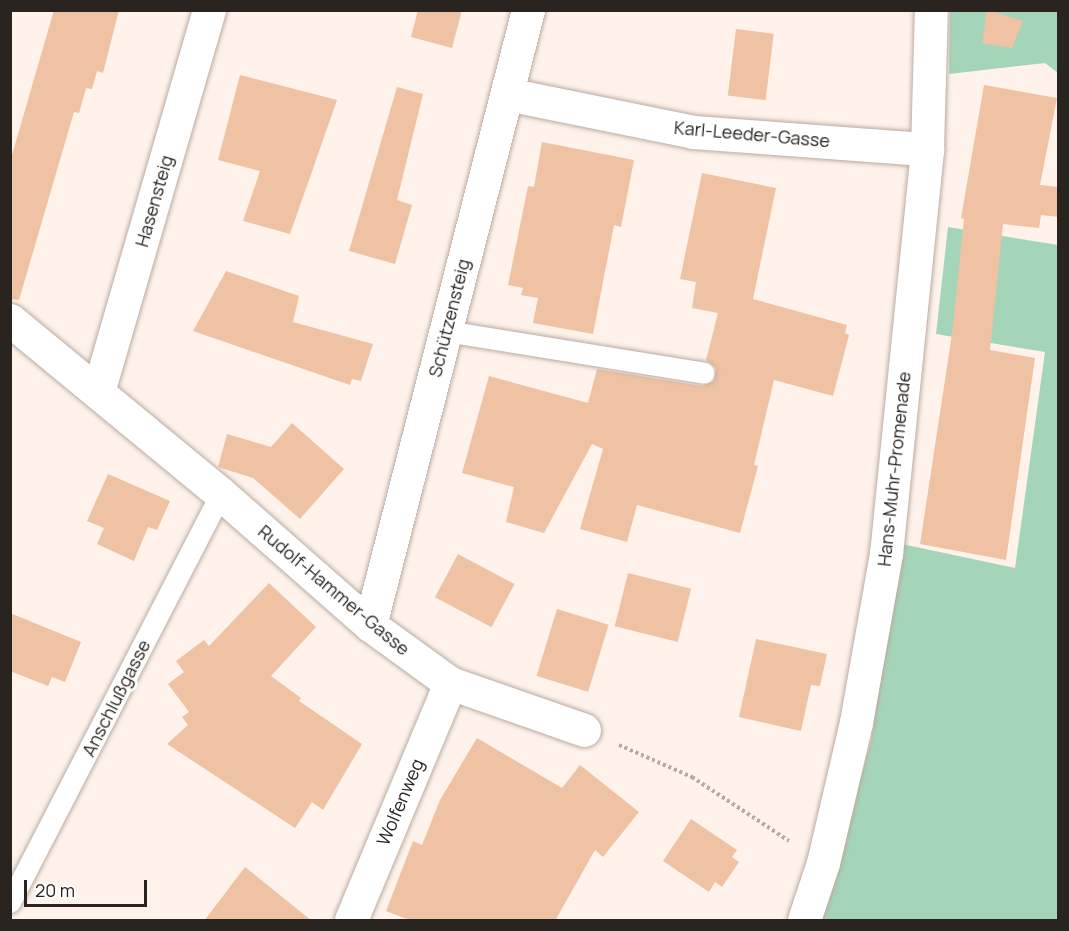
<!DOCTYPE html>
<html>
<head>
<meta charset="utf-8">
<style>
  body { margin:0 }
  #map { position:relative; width:1069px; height:931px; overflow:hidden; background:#fef2ea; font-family:Manrope,sans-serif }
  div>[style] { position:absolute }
  .green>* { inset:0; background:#a5d5b9 }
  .building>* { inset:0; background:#eec2a2; transform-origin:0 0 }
  .path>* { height:4px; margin-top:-2px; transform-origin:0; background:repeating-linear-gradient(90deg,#b4aaa3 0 3px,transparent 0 6px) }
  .roads { filter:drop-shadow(0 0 2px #b9aba1) drop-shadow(0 0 2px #b9aba1) }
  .lane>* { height:21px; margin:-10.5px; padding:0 10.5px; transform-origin:10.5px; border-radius:10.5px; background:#fff }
  .street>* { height:33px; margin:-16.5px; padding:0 16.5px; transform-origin:16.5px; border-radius:16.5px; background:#fff }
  span { translate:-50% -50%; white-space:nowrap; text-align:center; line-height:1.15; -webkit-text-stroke:6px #fff; paint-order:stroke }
  .street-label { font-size:18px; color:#292420 }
  .frame { position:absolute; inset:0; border:12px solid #292420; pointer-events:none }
  .scale { position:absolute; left:24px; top:880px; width:123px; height:27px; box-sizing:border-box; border:3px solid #292420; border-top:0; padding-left:8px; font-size:18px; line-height:21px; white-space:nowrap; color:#292420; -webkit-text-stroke:4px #fff; paint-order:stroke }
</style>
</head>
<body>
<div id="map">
  <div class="green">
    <div style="clip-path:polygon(950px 11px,1058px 11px,1058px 73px,1045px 63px,949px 74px)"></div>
    <div style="clip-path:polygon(948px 227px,1058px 245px,1058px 920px,821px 920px,871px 741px,902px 544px,1015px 568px,1045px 352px,936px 334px)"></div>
  </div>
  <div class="building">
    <div style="clip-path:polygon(54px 10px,119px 10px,103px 73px,97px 71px,92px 89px,86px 88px,79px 113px,74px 112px,19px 300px,10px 299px,10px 162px)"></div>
    <div style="clip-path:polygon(418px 10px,462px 10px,452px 48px,411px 37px)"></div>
    <div style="clip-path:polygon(987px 10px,1023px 21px,1012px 48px,982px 43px)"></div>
    <div style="left:736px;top:29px;width:38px;height:67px;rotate:7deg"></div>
    <div style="clip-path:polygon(240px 75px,337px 100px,290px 234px,243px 221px,260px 171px,218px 160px)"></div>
    <div style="clip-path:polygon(984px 85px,1057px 98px,1040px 185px,1059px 187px,1059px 217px,1041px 215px,1039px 228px,1003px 224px,990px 350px,1035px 358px,1006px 560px,920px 544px,952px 334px,964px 219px,961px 218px)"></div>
    <div style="clip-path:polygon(397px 87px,423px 94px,397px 200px,412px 205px,395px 264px,349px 251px)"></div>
    <div style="clip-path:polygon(542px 142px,634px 160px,621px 227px,614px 225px,593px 334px,533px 323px,538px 298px,521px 295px,523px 288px,508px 285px,528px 186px,534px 187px)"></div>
    <div style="clip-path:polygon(702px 173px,776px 188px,753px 299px,847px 325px,845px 333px,849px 335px,833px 396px,774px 380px,754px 465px,758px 466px,740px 533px,637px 505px,627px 542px,580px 529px,603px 449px,592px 444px,544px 533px,506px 522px,514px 487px,462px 473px,489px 376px,588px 403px,597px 369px,702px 386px,714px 381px,716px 368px,706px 360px,718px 313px,692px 308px,696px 282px,680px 279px)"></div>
    <div style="clip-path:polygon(226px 271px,299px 296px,293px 322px,373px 344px,361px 381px,352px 379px,350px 385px,193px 331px)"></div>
    <div style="clip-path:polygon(292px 423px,344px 469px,300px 519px,253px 478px,218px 467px,227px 434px,271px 447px)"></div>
    <div style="clip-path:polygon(108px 474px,170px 501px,157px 530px,148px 527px,134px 561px,97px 544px,104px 528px,87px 521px)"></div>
    <div style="left:458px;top:554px;width:64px;height:49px;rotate:28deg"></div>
    <div style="left:628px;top:573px;width:65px;height:55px;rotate:14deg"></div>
    <div style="clip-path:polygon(269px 583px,316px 627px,271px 676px,301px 698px,299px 701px,362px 744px,323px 810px,312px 802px,295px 828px,167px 744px,188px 725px,182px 717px,189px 712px,168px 684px,184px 672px,176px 661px,204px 640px,209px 646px)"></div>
    <div style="left:557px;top:609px;width:54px;height:70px;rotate:17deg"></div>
    <div style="clip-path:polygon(10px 613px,81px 642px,65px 682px,52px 677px,48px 686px,10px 671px)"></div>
    <div style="clip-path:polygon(756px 639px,827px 654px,820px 686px,811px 685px,801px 731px,739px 717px)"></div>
    <div style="clip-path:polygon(477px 738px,562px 788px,580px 765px,639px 812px,603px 857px,595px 850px,555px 921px,412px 921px,386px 911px,413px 841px,422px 845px,440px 800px)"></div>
    <div style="clip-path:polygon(691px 819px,737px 850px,732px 857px,739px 862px,722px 887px,715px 882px,709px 892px,663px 861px)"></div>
    <div style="clip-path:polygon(245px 867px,312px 921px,204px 921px)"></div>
  </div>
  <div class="path">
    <div style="left:619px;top:745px;width:80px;rotate:23.7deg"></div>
    <div style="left:692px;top:777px;width:116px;rotate:33.4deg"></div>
  </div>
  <div class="roads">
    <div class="lane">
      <div style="left:446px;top:331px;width:261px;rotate:9.2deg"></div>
      <div style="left:10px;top:902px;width:459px;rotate:-62.7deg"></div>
    </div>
    <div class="street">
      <div style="left:507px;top:94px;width:190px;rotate:11.5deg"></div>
      <div style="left:693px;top:132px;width:235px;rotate:4.2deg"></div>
      <div style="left:10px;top:320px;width:273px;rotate:39.5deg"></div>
      <div style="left:221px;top:494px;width:198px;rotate:41.3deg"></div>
      <div style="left:370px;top:625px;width:99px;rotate:35.9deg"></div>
      <div style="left:450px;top:683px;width:142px;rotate:19.3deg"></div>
      <div style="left:98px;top:392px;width:398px;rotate:-73.8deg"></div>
      <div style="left:370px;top:625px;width:635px;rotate:-75.59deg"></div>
      <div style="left:351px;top:920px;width:257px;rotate:-67.3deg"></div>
      <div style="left:804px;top:920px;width:60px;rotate:-71.6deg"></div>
      <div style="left:823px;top:863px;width:145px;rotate:-76.8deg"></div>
      <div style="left:856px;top:722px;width:171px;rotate:-79.9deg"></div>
      <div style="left:886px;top:554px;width:407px;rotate:-84.2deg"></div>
      <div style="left:927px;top:149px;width:139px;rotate:-88.4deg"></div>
    </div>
  </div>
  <div class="street-label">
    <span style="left:752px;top:134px;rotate:5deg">Karl-Leeder-Gasse</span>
    <span style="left:154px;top:201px;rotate:-74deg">Hasensteig</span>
    <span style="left:449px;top:318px;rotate:-76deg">Schützensteig</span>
    <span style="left:894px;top:469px;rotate:-84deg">Hans-Muhr-Promenade</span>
    <span style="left:334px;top:590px;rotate:40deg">Rudolf-Hammer-Gasse</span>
    <span style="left:116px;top:698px;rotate:-63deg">Anschlußgasse</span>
    <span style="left:400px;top:802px;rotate:-67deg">Wolfenweg</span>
  </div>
  <div class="frame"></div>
  <div class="scale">20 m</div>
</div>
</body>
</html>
